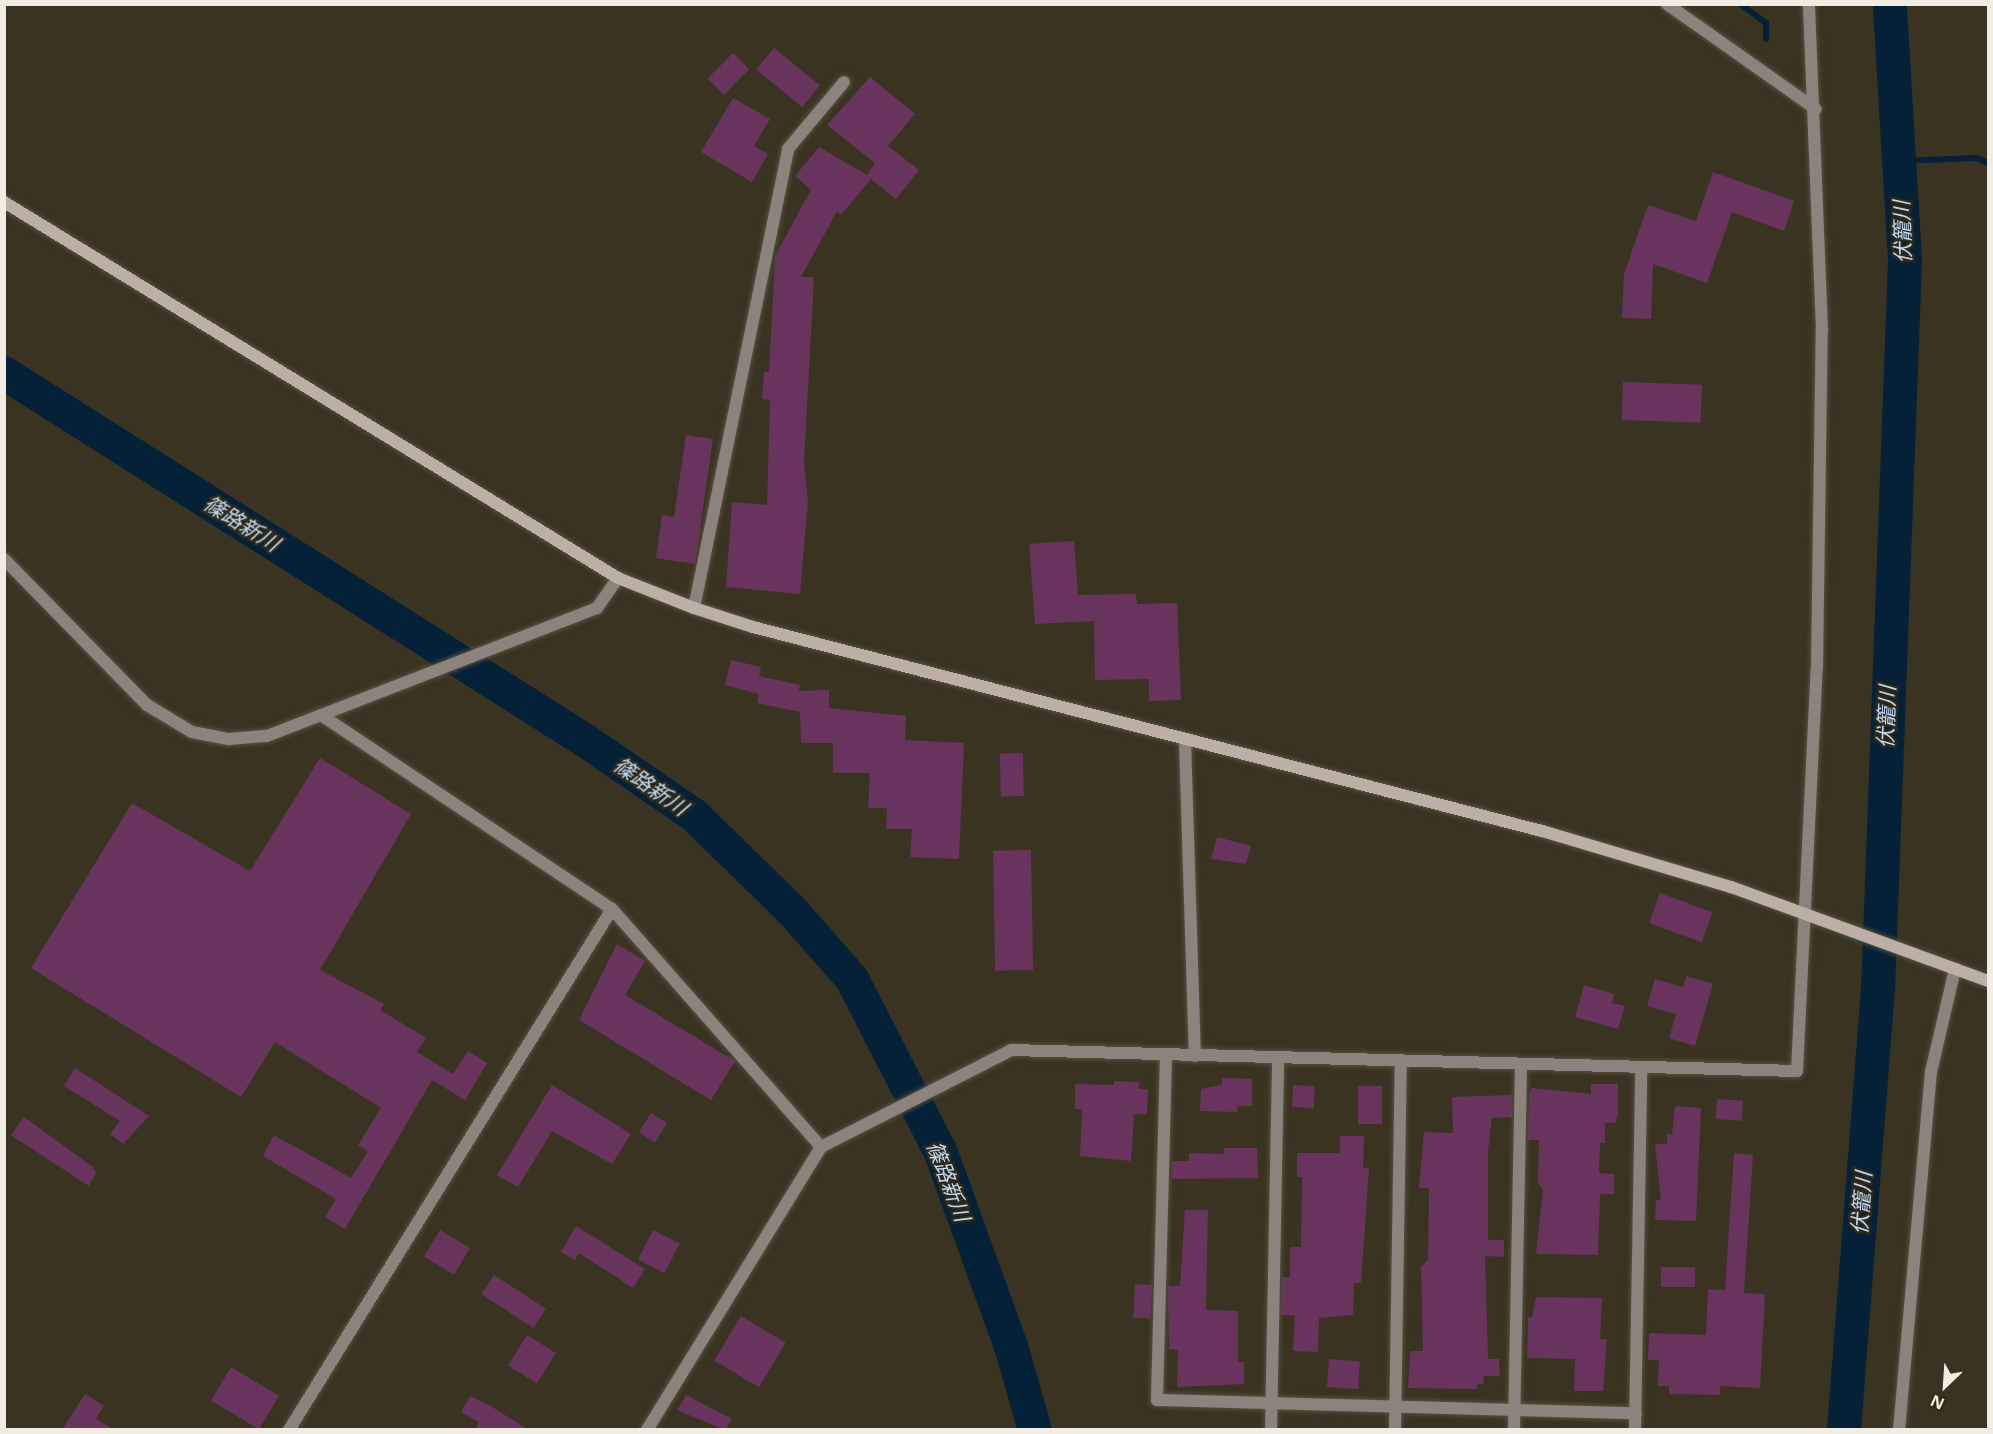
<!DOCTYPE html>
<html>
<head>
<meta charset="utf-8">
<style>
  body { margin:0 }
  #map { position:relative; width:1993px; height:1434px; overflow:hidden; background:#3a3321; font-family:"Open Sans","Noto Sans JP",sans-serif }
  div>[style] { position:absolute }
  .stream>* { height:6px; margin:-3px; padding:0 3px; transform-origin:3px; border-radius:3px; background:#052138 }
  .river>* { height:34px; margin:-17px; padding:0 17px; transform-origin:17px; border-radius:17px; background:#052138 }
  .building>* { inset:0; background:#68345e; transform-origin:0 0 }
  .roads { filter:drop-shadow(0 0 2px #575140) drop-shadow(0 0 2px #575140) }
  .lane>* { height:12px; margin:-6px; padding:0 6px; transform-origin:6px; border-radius:6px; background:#8b837c }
  .street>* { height:12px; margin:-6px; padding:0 6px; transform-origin:6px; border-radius:6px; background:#8b837c }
  .secondary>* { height:12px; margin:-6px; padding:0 6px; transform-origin:6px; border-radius:6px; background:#bdafa5 }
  span { translate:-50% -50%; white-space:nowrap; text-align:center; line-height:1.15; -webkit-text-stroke:4.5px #302917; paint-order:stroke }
  .water-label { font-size:21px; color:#bedbf7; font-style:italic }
  .frame { position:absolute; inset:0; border:6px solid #f2ede2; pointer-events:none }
  .north { position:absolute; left:1915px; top:1356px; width:60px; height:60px; -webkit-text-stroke:4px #302917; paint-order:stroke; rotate:205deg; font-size:16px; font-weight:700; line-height:24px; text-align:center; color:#f2ede2 }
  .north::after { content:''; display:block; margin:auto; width:21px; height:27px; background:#f2ede2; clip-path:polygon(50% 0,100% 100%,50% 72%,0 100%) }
</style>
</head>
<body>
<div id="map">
  <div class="stream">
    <div style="left:1740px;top:4px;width:32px;rotate:36deg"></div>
    <div style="left:1766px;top:23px;width:16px;rotate:90deg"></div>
    <div style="left:1899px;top:161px;width:77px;rotate:-2.2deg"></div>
    <div style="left:1976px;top:158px;width:13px;rotate:23deg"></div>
  </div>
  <div class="river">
    <div style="left:4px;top:373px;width:689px;rotate:32.31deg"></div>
    <div style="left:586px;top:741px;width:132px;rotate:34.5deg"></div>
    <div style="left:695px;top:816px;width:139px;rotate:44.4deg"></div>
    <div style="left:794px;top:913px;width:88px;rotate:48.7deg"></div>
    <div style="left:852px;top:979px;width:195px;rotate:62.9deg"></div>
    <div style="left:941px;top:1153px;width:205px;rotate:70.1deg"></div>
    <div style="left:1011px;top:1346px;width:87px;rotate:74.1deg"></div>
    <div style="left:1844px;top:1430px;width:441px;rotate:-85.6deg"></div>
    <div style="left:1878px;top:990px;width:730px;rotate:-87.88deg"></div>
    <div style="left:1905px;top:260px;width:256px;rotate:-93.4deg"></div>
  </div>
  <div class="building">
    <div style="left:774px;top:48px;width:59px;height:28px;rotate:39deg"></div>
    <div style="left:733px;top:53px;width:23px;height:36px;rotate:45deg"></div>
    <div style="clip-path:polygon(870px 77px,915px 114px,888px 146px,919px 170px,896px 199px,871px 179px,841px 215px,837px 211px,801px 277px,814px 277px,804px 463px,808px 501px,800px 594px,726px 587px,732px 502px,767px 505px,770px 400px,762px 399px,764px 372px,769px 372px,775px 256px,811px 190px,795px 176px,819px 147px,867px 175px,875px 163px,827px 125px)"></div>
    <div style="clip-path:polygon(733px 98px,770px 119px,754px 146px,768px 154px,752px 182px,701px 152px)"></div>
    <div style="clip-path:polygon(1713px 172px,1794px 201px,1784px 231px,1732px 212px,1707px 283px,1653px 264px,1651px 319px,1622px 318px,1624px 274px,1648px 205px,1696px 221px)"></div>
    <div style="left:1623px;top:382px;width:79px;height:38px;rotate:2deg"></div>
    <div style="clip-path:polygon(686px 435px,713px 439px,695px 564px,656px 558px,662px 515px,674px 517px)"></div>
    <div style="clip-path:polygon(1074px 541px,1078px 595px,1136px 594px,1137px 604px,1177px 603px,1181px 700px,1149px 701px,1149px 679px,1095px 680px,1094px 621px,1035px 624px,1029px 544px)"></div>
    <div style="clip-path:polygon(731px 660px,761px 667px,759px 676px,800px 685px,798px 691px,829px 690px,829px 708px,906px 716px,905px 740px,964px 743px,959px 859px,910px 857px,912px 829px,886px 829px,887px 808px,868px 808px,870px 773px,833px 773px,833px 743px,801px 743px,800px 712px,757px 703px,759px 694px,725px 685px)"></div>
    <div style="left:1023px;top:753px;width:43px;height:23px;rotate:89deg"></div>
    <div style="clip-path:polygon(320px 758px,411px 814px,320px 970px,384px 1004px,380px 1010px,426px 1038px,417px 1052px,453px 1074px,468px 1051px,487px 1063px,465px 1100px,432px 1080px,345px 1229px,325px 1217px,336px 1199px,263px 1156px,274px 1135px,351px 1178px,368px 1151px,358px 1145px,381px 1108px,275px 1042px,241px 1097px,31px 968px,132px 803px,250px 871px)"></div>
    <div style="clip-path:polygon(1217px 837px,1251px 846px,1246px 864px,1211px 859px)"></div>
    <div style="left:1031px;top:850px;width:120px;height:38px;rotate:89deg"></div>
    <div style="left:1660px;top:893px;width:56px;height:32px;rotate:20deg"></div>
    <div style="clip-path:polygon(617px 944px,645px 961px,625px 995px,735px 1061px,711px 1100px,579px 1020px)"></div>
    <div style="clip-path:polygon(1686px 976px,1713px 984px,1695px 1046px,1669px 1038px,1676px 1014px,1647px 1006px,1655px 979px,1683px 987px)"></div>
    <div style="clip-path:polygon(1584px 985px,1614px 994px,1612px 1003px,1625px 1006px,1618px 1029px,1575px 1017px)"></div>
    <div style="clip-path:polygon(75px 1068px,149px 1116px,123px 1144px,110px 1134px,120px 1121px,64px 1086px)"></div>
    <div style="clip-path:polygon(1222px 1078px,1252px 1079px,1252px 1106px,1238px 1106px,1237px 1112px,1200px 1111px,1201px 1089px,1222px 1085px)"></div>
    <div style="clip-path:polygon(1114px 1081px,1139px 1082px,1138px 1089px,1148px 1089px,1147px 1114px,1134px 1114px,1131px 1161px,1080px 1156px,1082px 1109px,1075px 1109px,1075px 1084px,1114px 1085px)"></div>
    <div style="clip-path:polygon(1591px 1084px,1618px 1084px,1618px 1114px,1615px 1123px,1605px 1123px,1605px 1143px,1600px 1143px,1599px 1173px,1614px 1174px,1614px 1194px,1600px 1194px,1598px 1255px,1536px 1254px,1543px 1190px,1538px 1182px,1539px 1140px,1528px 1140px,1529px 1095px,1532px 1088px,1591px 1094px)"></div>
    <div style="clip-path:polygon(552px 1085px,631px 1134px,612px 1164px,552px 1131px,518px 1187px,497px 1175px)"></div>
    <div style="left:1293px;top:1085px;width:22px;height:22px;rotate:3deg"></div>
    <div style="left:1358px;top:1086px;width:24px;height:38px"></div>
    <div style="clip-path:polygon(1512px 1095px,1512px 1117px,1492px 1118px,1488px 1151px,1488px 1240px,1504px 1240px,1504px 1257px,1485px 1256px,1488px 1359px,1499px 1359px,1500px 1376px,1483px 1376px,1484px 1384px,1477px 1384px,1477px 1389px,1408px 1388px,1410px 1351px,1423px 1351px,1421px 1267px,1428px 1259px,1429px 1188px,1419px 1188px,1424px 1132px,1453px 1133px,1452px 1097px)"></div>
    <div style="left:1717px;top:1099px;width:26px;height:20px;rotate:4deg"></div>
    <div style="clip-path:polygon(1675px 1106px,1701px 1108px,1696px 1221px,1655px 1220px,1656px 1200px,1661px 1200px,1655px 1144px,1667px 1144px,1667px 1134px,1672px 1135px)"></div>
    <div style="left:651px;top:1113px;width:19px;height:23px;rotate:32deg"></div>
    <div style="clip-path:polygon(24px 1117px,93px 1167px,96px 1173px,89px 1186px,11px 1135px)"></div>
    <div style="clip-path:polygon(1340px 1136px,1364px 1136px,1363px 1168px,1369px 1168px,1361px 1283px,1354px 1283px,1353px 1315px,1319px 1318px,1318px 1352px,1293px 1351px,1295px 1315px,1281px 1315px,1282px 1277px,1290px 1277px,1290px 1247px,1301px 1247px,1302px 1177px,1297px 1177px,1297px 1153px,1340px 1153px)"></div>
    <div style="clip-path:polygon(1224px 1148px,1257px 1148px,1258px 1178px,1172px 1179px,1172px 1161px,1189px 1161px,1189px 1153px,1224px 1154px)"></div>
    <div style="clip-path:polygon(1734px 1153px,1753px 1155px,1744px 1293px,1765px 1294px,1760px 1388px,1720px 1386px,1720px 1395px,1669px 1394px,1669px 1386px,1658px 1386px,1659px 1360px,1648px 1360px,1649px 1333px,1706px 1335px,1708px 1289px,1725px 1290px)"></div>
    <div style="clip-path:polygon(1185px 1210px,1208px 1210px,1206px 1310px,1238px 1311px,1238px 1362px,1244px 1362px,1244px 1384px,1177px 1387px,1178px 1350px,1169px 1349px,1168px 1286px,1180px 1286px)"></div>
    <div style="clip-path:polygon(576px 1226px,645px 1269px,633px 1288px,579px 1253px,575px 1260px,561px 1252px)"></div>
    <div style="left:440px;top:1230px;width:35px;height:31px;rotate:31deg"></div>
    <div style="left:653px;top:1230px;width:30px;height:33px;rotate:27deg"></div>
    <div style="left:1661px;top:1267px;width:34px;height:20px"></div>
    <div style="left:494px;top:1275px;width:62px;height:23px;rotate:33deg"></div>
    <div style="left:1135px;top:1284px;width:17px;height:34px;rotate:3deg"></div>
    <div style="clip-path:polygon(1536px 1297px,1602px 1298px,1600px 1339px,1607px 1339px,1603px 1391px,1574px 1391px,1575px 1359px,1527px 1358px,1528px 1317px,1532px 1317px)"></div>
    <div style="left:741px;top:1316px;width:52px;height:52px;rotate:31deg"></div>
    <div style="left:527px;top:1335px;width:34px;height:36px;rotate:32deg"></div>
    <div style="left:1329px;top:1359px;width:31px;height:28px;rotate:4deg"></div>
    <div style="left:231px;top:1367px;width:56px;height:39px;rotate:31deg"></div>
    <div style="clip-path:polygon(85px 1394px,104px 1406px,96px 1419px,114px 1430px,62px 1430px)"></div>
    <div style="clip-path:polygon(686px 1395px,732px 1419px,725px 1430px,677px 1410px)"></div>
    <div style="clip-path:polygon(470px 1396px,489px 1405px,529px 1430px,475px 1430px,479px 1422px,461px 1412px)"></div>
  </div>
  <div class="roads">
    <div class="lane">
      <div style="left:694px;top:608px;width:469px;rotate:-78.4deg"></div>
      <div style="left:788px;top:149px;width:87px;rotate:-50.1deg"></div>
      <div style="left:1899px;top:1430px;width:359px;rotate:-84.9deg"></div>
      <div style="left:1931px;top:1072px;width:106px;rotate:-76.9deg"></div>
    </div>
    <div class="street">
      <div style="left:1667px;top:4px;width:182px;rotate:35.2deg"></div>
      <div style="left:4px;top:559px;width:204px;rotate:45.6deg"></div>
      <div style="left:147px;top:705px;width:52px;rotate:31deg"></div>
      <div style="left:192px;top:732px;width:38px;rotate:11deg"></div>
      <div style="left:229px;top:739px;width:38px;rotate:-5deg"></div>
      <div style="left:267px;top:736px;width:354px;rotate:-21.2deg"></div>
      <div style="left:597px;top:608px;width:37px;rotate:-55deg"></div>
      <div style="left:321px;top:715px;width:350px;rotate:33.7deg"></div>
      <div style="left:612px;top:909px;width:317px;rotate:48.7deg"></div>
      <div style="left:1185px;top:741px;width:315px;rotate:88.2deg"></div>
      <div style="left:1166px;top:1055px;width:345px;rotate:91.5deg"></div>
      <div style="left:1157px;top:1400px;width:479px;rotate:1.6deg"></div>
      <div style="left:289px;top:1430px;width:613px;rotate:-58.2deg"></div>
      <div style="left:647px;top:1430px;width:332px;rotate:-58.4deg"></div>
      <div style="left:821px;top:1147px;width:213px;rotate:-27deg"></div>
      <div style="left:1011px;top:1050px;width:786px;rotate:1.53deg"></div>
      <div style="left:1797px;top:1071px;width:403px;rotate:-87.2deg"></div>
      <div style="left:1817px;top:668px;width:338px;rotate:-89.2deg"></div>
      <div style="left:1822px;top:330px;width:326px;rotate:-92.3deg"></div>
      <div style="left:1271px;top:1430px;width:371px;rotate:-88.9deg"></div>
      <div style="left:1395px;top:1430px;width:367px;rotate:-89.1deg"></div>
      <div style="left:1514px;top:1430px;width:364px;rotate:-88.9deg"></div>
      <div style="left:1635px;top:1430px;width:360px;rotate:-89deg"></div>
    </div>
    <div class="secondary">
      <div style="left:4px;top:202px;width:720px;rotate:31.48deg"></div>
      <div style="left:618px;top:578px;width:82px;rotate:21.5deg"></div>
      <div style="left:694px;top:608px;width:62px;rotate:17.9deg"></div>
      <div style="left:753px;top:627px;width:815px;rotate:14.5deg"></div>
      <div style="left:1542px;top:831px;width:197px;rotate:16.5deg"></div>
      <div style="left:1731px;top:887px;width:274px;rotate:20.1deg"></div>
    </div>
  </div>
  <div class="water-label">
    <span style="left:1902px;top:232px;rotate:-92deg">伏籠川</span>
    <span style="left:242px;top:523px;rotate:32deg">篠路新川</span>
    <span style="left:1886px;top:717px;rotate:-88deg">伏籠川</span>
    <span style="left:651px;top:786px;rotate:35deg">篠路新川</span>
    <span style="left:949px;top:1181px;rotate:69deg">篠路新川</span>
    <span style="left:1861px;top:1203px;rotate:-86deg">伏籠川</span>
  </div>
  <div class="frame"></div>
  <div class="north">N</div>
</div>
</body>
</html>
